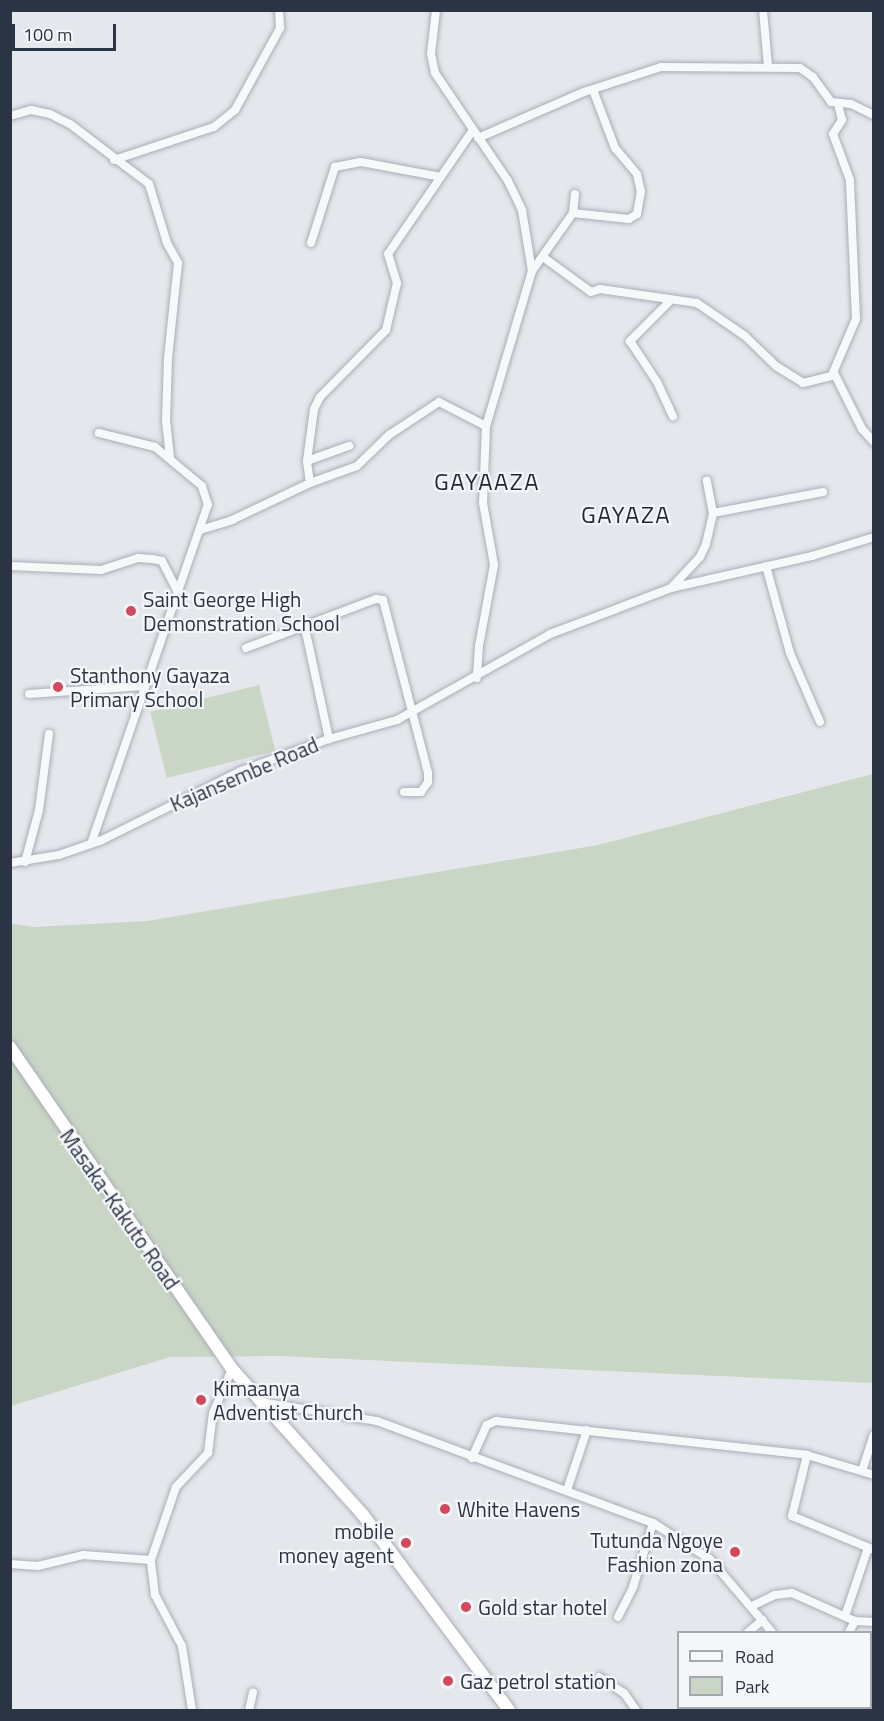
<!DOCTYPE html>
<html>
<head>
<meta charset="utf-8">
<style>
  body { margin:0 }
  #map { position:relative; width:884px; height:1721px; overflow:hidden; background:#e4e7ec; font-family:"Titillium Web",sans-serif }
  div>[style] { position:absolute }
  .green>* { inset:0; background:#c9d6c5; transform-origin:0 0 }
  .roads { filter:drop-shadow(0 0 2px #a9aeb7) drop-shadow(0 0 2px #a9aeb7) }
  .minor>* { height:8px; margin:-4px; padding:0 4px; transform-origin:4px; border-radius:4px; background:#f7f8fa }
  .highway>* { height:12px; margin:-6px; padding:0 6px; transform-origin:6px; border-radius:6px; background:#fff }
  .dots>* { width:16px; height:16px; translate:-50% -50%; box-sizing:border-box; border:3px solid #f4f6f9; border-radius:50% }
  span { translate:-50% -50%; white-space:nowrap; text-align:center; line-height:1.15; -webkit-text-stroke:4.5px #f4f6f9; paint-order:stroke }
  .poi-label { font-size:21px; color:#2b3445 }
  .left { translate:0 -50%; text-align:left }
  .right { translate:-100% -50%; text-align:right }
  .street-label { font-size:21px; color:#2b3445 }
  .quarter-label { font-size:24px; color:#1d2536; letter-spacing:1.5px }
  .frame { position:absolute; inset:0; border:12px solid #2b3445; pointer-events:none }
  .legend { position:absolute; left:677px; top:1631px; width:195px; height:78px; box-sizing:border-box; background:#f4f6f9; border:2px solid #a4a8b1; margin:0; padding:8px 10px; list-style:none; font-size:18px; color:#2b3445 }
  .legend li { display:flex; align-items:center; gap:12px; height:30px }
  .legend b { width:30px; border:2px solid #a4a8b1 }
  .scale { position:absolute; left:12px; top:24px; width:104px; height:27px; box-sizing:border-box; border:3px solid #2b3445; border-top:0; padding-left:8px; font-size:18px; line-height:21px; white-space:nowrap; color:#2b3445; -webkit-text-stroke:4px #f4f6f9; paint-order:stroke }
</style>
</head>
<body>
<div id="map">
  <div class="green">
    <div style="left:259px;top:685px;width:68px;height:112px;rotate:76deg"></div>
    <div style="clip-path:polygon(873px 774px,873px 1383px,280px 1356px,170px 1357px,11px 1406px,10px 923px,33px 927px,147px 921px,598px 845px)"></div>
  </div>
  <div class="roads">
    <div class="minor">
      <div style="left:436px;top:10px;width:44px;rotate:96.5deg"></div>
      <div style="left:431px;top:54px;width:19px;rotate:78deg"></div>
      <div style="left:435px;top:73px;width:130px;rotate:55.9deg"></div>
      <div style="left:508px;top:181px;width:32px;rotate:64deg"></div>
      <div style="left:522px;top:210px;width:62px;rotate:80.7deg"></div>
      <div style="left:532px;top:271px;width:162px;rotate:106.5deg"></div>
      <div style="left:486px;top:426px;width:77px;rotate:92.2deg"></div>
      <div style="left:483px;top:503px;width:63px;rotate:79.9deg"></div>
      <div style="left:494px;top:565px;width:82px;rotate:100.5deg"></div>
      <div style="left:479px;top:646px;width:32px;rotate:94deg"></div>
      <div style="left:763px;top:10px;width:56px;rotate:84.9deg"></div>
      <div style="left:10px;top:116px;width:22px;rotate:-16deg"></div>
      <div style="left:31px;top:110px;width:19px;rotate:12deg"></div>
      <div style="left:50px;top:114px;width:22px;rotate:27deg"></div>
      <div style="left:70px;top:124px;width:99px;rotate:37.2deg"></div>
      <div style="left:149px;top:184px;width:62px;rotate:73deg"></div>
      <div style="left:167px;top:243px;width:23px;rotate:61deg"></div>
      <div style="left:178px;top:263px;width:96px;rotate:96deg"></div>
      <div style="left:168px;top:358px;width:62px;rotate:91.8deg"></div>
      <div style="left:166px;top:420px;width:37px;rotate:84deg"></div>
      <div style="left:478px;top:138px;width:116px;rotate:-23.5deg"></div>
      <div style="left:584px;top:92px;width:81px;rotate:-18deg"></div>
      <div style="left:661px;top:67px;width:139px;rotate:0.4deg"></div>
      <div style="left:800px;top:68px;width:16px;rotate:35deg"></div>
      <div style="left:813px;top:77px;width:31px;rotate:54deg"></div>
      <div style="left:831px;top:102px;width:20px;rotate:6deg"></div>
      <div style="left:851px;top:104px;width:25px;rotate:26deg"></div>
      <div style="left:114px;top:160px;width:105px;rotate:-18.3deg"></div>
      <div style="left:214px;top:127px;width:27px;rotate:-39deg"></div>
      <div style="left:235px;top:110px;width:94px;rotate:-61.2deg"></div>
      <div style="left:280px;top:28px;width:18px;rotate:-93deg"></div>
      <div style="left:573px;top:213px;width:19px;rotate:-84deg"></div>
      <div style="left:311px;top:243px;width:80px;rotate:-72.5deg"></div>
      <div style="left:335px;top:167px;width:26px;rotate:-11deg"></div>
      <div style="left:361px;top:162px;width:81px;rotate:10.6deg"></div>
      <div style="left:543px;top:257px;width:59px;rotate:36.1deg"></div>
      <div style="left:591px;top:292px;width:9px;rotate:-18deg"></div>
      <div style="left:600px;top:289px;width:98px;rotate:8.2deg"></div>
      <div style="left:697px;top:303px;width:58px;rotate:34.5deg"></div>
      <div style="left:745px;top:336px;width:43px;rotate:44.1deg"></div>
      <div style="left:776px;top:366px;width:32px;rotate:32deg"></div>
      <div style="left:803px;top:383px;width:33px;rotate:-14deg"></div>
      <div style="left:835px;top:375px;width:60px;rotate:63.4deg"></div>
      <div style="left:862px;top:429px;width:18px;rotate:47deg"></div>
      <div style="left:532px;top:271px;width:71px;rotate:-54.7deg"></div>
      <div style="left:573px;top:213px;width:56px;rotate:6.1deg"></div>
      <div style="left:629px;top:219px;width:9px;rotate:-32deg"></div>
      <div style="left:637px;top:214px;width:22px;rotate:-80deg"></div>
      <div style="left:641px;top:192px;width:18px;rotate:-103deg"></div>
      <div style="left:637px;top:174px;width:34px;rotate:-130deg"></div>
      <div style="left:615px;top:148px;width:62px;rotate:-110.8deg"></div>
      <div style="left:670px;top:301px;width:57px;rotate:135deg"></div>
      <div style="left:630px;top:341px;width:49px;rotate:56.6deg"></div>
      <div style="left:657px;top:382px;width:38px;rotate:65deg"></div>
      <div style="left:832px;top:375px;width:61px;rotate:-66.8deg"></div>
      <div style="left:856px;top:319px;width:139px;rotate:-92.5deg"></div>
      <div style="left:850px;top:180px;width:49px;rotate:-110.3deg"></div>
      <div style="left:833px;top:134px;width:17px;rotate:-57deg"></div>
      <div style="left:842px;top:120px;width:16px;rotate:-104deg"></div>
      <div style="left:307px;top:461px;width:45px;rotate:-19.7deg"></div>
      <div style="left:310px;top:483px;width:50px;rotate:-19.9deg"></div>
      <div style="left:357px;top:466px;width:45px;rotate:-44.1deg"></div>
      <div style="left:389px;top:435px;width:60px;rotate:-33.4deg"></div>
      <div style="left:439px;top:402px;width:53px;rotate:27.1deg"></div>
      <div style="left:713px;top:513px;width:112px;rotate:-10.8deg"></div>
      <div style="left:200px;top:530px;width:34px;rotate:-17deg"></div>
      <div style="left:232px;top:520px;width:86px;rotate:-25.4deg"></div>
      <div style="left:310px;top:483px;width:22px;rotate:-98deg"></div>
      <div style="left:307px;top:461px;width:52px;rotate:-82.3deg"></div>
      <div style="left:314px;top:409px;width:13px;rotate:-63deg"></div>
      <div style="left:320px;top:397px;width:94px;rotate:-45.4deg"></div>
      <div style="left:386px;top:330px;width:48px;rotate:-76.8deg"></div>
      <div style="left:397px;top:283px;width:30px;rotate:-107deg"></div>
      <div style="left:388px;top:254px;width:150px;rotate:-55.6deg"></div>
      <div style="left:10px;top:566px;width:91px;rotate:2.5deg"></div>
      <div style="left:101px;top:570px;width:39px;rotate:-18deg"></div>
      <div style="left:138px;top:558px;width:14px;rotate:4deg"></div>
      <div style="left:152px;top:559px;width:10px;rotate:11deg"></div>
      <div style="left:162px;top:561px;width:38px;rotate:63deg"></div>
      <div style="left:766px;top:566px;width:90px;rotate:74.6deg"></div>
      <div style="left:790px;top:653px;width:75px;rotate:66.5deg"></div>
      <div style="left:671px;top:588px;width:42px;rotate:-46.9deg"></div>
      <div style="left:700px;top:557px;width:14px;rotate:-65deg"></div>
      <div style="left:706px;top:544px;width:32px;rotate:-77deg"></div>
      <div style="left:713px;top:513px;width:33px;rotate:-101deg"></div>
      <div style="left:305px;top:628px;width:114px;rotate:77.8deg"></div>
      <div style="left:246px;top:648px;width:139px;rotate:-20.7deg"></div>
      <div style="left:376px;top:599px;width:7px;rotate:8deg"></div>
      <div style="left:383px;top:600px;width:179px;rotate:75.4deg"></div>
      <div style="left:428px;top:773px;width:9px;rotate:90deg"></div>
      <div style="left:428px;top:782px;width:12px;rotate:125deg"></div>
      <div style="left:421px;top:792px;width:17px;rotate:180deg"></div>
      <div style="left:29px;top:694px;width:115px;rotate:-4deg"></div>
      <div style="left:91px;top:844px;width:359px;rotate:-71deg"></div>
      <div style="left:208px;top:505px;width:20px;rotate:-108deg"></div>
      <div style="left:202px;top:486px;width:61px;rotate:-140.3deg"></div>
      <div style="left:155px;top:447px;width:58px;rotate:-166deg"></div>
      <div style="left:25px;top:862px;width:54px;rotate:-74.9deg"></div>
      <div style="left:39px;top:810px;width:77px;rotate:-82.5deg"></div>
      <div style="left:10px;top:863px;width:50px;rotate:-9.3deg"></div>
      <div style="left:59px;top:855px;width:46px;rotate:-19.2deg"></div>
      <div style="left:102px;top:840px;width:155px;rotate:-26.4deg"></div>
      <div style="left:241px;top:771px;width:94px;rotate:-20deg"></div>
      <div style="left:329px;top:739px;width:71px;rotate:-15.6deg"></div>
      <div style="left:397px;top:720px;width:176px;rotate:-29.3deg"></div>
      <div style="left:550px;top:634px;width:71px;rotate:-20.7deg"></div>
      <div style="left:616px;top:609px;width:59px;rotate:-20.9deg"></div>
      <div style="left:671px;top:588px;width:145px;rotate:-12.8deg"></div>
      <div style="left:812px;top:556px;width:65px;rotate:-17deg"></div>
      <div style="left:267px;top:1403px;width:111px;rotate:9.3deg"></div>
      <div style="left:377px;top:1421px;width:294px;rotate:20.3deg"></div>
      <div style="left:653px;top:1523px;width:67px;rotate:32.3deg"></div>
      <div style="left:710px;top:1559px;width:96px;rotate:49.7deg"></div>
      <div style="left:807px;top:1455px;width:63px;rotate:103.8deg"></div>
      <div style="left:792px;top:1516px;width:89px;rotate:22.5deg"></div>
      <div style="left:472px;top:1458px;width:36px;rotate:-66deg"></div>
      <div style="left:487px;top:1425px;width:10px;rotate:-24deg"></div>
      <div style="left:496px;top:1421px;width:313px;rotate:6.2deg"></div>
      <div style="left:807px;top:1455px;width:70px;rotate:16.6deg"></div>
      <div style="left:862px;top:1471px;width:38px;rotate:-72deg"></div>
      <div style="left:567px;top:1490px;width:63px;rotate:-71.6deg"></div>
      <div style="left:10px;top:1564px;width:28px;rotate:4deg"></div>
      <div style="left:38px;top:1566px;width:46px;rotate:-13.7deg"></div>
      <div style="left:83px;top:1555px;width:68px;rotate:4.2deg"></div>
      <div style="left:752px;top:1606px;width:25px;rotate:-26deg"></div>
      <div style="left:775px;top:1595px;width:17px;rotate:-7deg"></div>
      <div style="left:792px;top:1593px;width:69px;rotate:24deg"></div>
      <div style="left:855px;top:1621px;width:19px;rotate:3deg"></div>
      <div style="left:845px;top:1616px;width:72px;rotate:-71.3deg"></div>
      <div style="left:618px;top:1617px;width:34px;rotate:-63deg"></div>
      <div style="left:633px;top:1587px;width:67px;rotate:-72.6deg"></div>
      <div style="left:748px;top:1632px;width:19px;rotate:-39deg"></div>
      <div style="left:849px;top:1632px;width:13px;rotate:-61deg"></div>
      <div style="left:599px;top:1677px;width:30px;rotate:33deg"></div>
      <div style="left:624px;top:1693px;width:21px;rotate:55deg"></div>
      <div style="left:812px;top:1708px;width:2px;rotate:63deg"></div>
      <div style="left:192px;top:1710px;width:65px;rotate:-98.9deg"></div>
      <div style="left:182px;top:1646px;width:58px;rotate:-117.9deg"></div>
      <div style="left:155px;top:1595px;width:35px;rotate:-97deg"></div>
      <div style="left:151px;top:1560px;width:77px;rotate:-71.1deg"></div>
      <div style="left:176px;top:1487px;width:47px;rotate:-46.7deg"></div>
      <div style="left:208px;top:1453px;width:40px;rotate:-82.9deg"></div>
      <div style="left:213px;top:1413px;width:48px;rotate:-66.6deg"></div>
      <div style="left:249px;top:1710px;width:18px;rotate:-77deg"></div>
      <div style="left:699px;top:1710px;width:4px;rotate:-27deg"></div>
      <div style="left:780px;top:1710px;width:4px;rotate:-27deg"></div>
    </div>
    <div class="highway">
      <div style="left:10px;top:1047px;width:391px;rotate:55.4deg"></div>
      <div style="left:232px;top:1369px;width:196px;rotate:48.1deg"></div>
      <div style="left:363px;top:1515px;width:244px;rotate:53.2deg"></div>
    </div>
  </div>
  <div class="dots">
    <div style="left:131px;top:611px;background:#d1495b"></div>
    <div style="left:58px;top:687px;background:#d1495b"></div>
    <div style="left:201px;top:1400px;background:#d1495b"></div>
    <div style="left:445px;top:1509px;background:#d1495b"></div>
    <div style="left:406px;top:1543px;background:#d1495b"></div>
    <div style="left:735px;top:1552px;background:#d1495b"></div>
    <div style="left:466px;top:1607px;background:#d1495b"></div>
    <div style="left:448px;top:1681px;background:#d1495b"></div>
  </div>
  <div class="poi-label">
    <span class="left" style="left:143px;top:611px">Saint George High<br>Demonstration School</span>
    <span class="left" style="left:70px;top:687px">Stanthony Gayaza<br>Primary School</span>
    <span class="left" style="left:213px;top:1400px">Kimaanya<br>Adventist Church</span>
    <span class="left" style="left:457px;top:1509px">White Havens</span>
    <span class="right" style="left:394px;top:1543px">mobile<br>money agent</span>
    <span class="right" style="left:723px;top:1552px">Tutunda Ngoye<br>Fashion zona</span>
    <span class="left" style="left:478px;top:1607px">Gold star hotel</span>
    <span class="left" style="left:460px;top:1681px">Gaz petrol station</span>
  </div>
  <div class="street-label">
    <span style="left:244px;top:774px;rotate:-23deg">Kajansembe Road</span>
    <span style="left:120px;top:1209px;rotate:55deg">Masaka-Kakuto Road</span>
  </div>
  <div class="quarter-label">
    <span style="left:487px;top:482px">GAYAAZA</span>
    <span style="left:626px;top:515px">GAYAZA</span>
  </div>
  <div class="frame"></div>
  <ul class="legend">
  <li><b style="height:8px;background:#f7f8fa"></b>Road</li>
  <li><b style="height:16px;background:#c9d6c5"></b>Park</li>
  </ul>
  <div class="scale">100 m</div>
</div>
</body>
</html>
